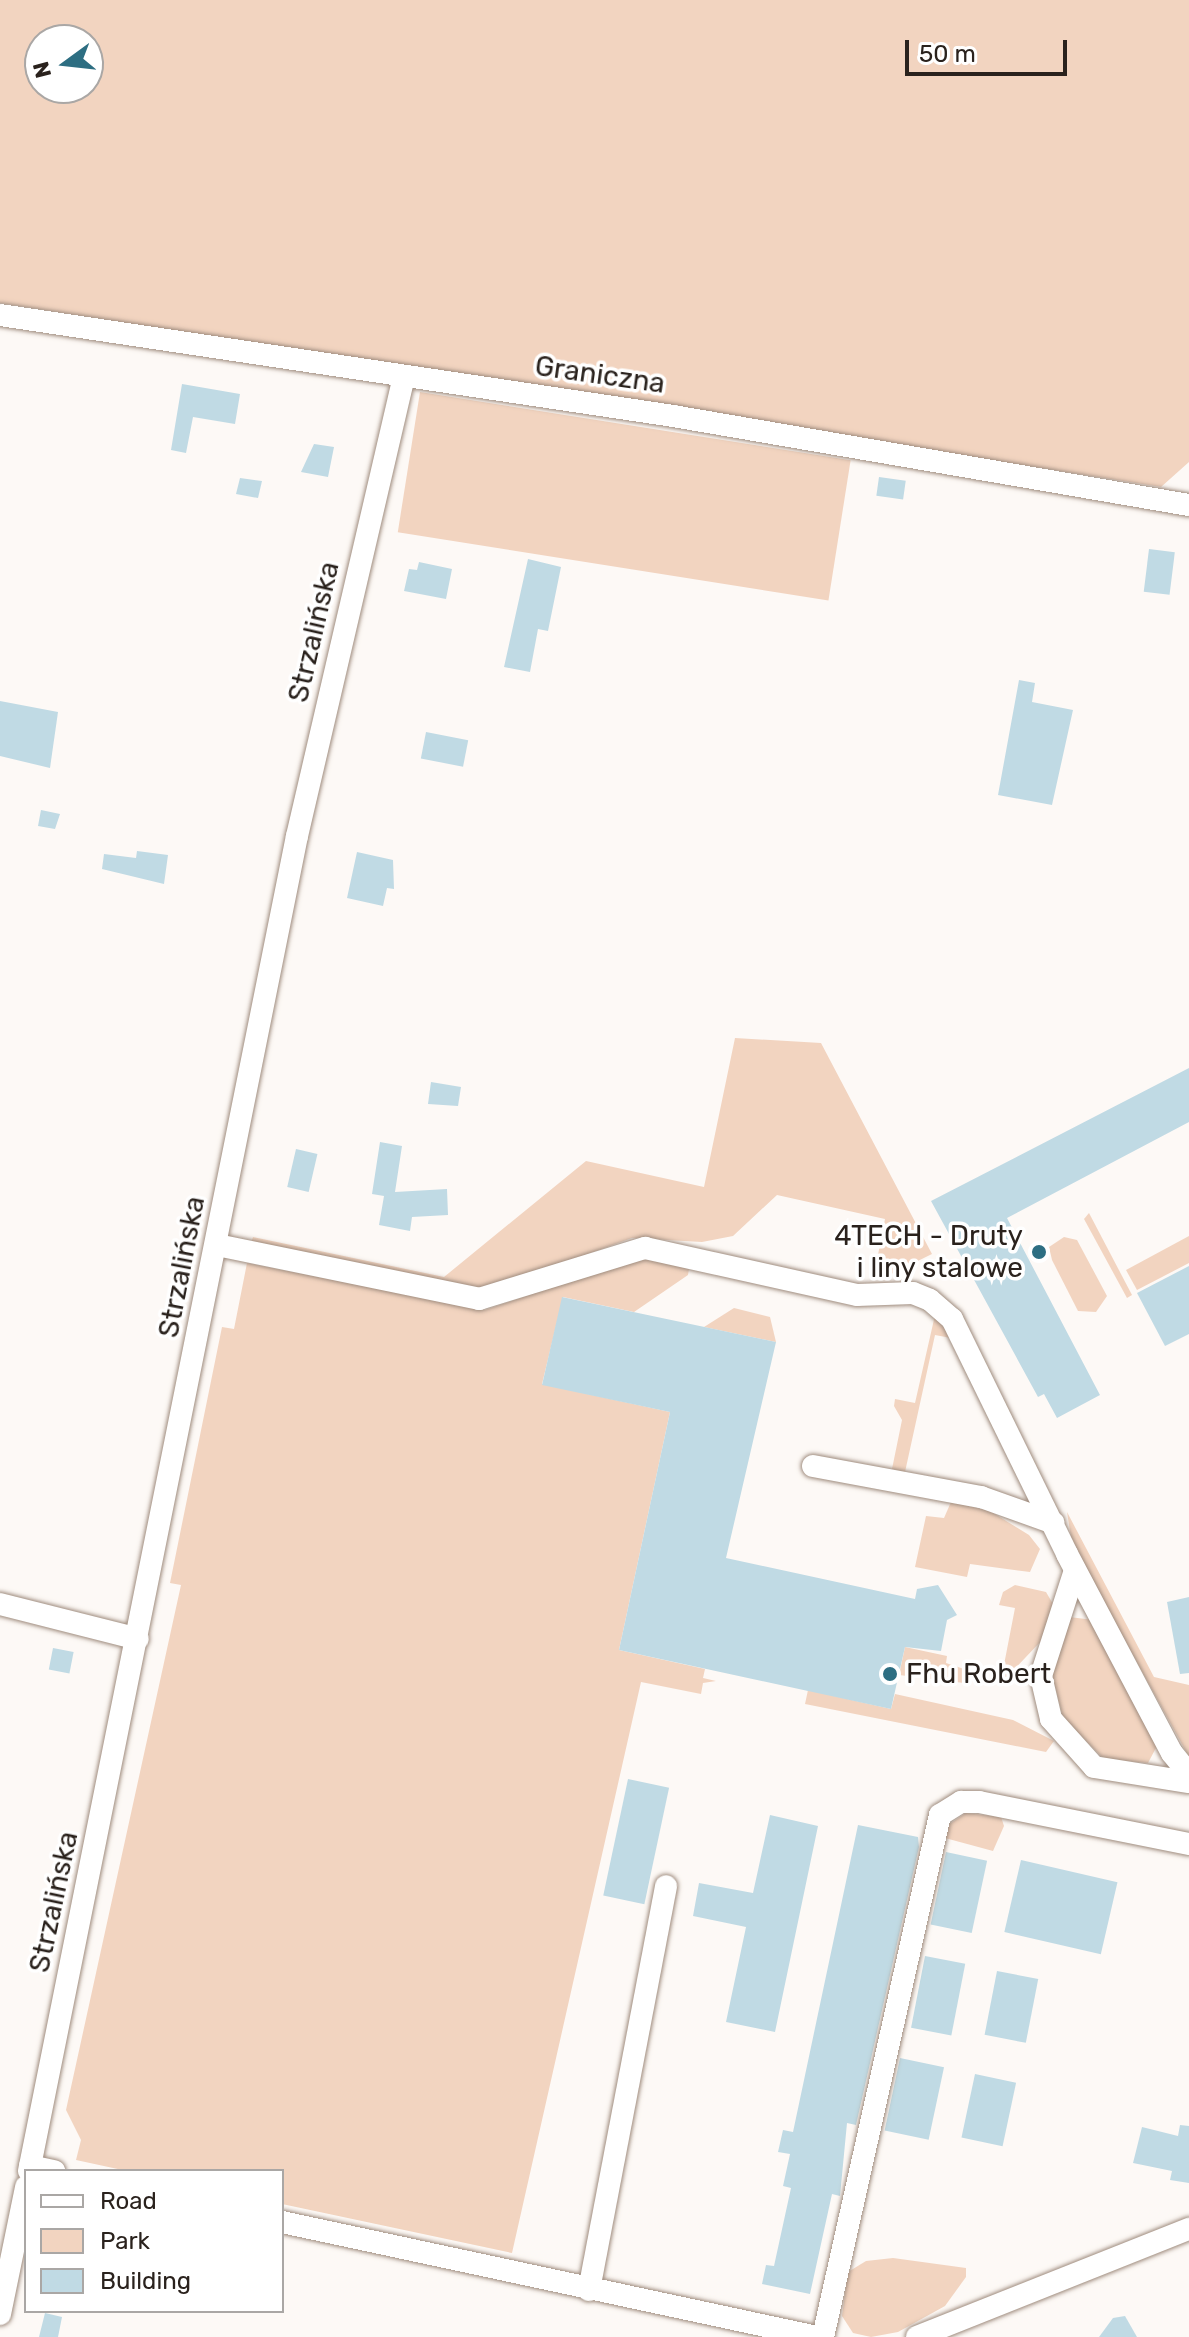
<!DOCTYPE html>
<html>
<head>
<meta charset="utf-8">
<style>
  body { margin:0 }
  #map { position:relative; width:1189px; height:2337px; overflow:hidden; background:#fdf9f6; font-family:Rubik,sans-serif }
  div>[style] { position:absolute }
  .green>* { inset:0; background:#f2d4c0; transform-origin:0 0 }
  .building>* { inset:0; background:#c0dae4; transform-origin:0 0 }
  .roads { filter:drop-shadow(0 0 2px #9f8c7e) drop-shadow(0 0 2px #9f8c7e) }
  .minor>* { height:22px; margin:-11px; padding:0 11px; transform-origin:11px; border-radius:11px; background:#fff }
  .dots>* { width:22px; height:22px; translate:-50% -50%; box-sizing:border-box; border:4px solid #fff; border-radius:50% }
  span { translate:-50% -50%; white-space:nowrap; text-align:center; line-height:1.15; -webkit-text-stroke:7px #fff; paint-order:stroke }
  .street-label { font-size:28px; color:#2a221d }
  .poi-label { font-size:28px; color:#2a221d }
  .right { translate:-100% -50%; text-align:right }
  .left { translate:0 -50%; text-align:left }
  .legend { position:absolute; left:24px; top:2169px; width:260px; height:144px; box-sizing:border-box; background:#fff; border:2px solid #aaa7a5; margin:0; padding:10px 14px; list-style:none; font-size:24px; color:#2a221d }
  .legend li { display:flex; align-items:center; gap:16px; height:40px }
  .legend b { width:40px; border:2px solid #aaa7a5 }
  .north { position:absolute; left:24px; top:24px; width:80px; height:80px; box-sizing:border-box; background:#fff; border:2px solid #aaa7a5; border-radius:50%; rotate:255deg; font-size:22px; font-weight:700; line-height:32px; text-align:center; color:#2a221d }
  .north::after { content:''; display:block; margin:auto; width:28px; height:36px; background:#2d6e82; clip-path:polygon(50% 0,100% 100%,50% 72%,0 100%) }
  .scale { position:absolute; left:905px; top:40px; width:162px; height:36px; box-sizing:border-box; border:4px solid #2a221d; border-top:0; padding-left:10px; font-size:24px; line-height:28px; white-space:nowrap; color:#2a221d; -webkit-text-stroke:6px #fff; paint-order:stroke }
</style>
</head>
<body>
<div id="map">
  <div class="green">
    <div style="clip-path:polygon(evenodd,0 0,1189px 0,1189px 462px,1161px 487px,0 303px,0 0,40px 40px,88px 40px,88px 88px,40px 88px,40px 40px)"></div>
    <div style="left:420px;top:392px;width:436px;height:142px;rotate:9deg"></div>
    <div style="clip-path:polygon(735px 1038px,821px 1043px,932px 1254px,879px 1280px,875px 1270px,885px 1219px,777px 1195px,733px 1236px,702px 1242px,632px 1238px,488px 1290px,251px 1243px,253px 1237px,444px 1277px,586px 1161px,704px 1187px)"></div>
    <div style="clip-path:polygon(1089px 1213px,1132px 1295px,1127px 1298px,1084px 1219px)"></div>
    <div style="clip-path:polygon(1189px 1236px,1189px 1263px,1137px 1290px,1126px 1270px)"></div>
    <div style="clip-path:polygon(1064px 1237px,1077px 1240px,1107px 1296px,1096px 1312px,1078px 1311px,1052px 1260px,1049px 1247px)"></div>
    <div style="clip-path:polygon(643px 1256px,689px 1269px,688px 1275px,634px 1312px,563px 1297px,542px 1384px,670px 1412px,619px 1650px,705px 1669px,703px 1678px,716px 1681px,703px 1683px,701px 1694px,641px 1682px,512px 2253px,282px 2204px,282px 2171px,127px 2171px,76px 2160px,81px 2140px,66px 2110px,181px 1585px,170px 1583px,222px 1327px,234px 1329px,247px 1263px,485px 1310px)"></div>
    <div style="clip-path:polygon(734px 1308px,770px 1317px,776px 1342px,704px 1327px)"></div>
    <div style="clip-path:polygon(935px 1315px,951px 1338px,935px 1335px,905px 1472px,892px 1469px,902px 1420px,894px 1406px,895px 1399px,915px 1403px)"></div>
    <div style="clip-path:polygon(951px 1502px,990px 1511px,1029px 1535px,1040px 1549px,1030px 1572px,970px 1564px,967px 1577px,915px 1567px,926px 1516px,944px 1518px)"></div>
    <div style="clip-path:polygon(1067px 1512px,1154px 1677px,1189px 1685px,1189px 1757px,1072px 1544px)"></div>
    <div style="clip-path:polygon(1015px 1585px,1046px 1592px,1053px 1604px,1044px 1638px,1006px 1678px,1002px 1675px,1015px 1608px,999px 1605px,1003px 1592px)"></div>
    <div style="clip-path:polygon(1069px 1617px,1094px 1620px,1158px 1744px,1148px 1763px,1104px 1759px,1063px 1718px,1052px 1674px)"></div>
    <div style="clip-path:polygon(905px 1647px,947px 1656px,946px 1663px,967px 1670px,964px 1683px,899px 1675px)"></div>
    <div style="clip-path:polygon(808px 1690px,891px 1709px,895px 1694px,1013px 1720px,1054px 1741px,1046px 1752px,805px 1704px)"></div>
    <div style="clip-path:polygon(966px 1813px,1001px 1817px,1004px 1826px,993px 1851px,945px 1838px,948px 1825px)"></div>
    <div style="clip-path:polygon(893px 2258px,966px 2268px,966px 2277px,945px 2306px,898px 2332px,871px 2337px,853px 2333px,842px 2316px,848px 2272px,866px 2261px)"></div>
  </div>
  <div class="building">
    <div style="clip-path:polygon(182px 384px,240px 394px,235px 424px,193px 417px,186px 453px,171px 450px)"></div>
    <div style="clip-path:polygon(314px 444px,334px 447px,328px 477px,301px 472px)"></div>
    <div style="left:879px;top:477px;width:27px;height:19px;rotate:8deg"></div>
    <div style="clip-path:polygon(240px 478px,262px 481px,258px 498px,236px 494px)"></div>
    <div style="left:1149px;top:549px;width:26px;height:43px;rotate:7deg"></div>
    <div style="clip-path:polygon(528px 559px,561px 567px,548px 631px,538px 629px,530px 672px,504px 667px)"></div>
    <div style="clip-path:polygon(419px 562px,452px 569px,446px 599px,404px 591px,409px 569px,417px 570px)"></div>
    <div style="clip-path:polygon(1019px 680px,1035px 683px,1032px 702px,1073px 710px,1052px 805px,998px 795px)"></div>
    <div style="clip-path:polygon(0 701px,58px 712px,50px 768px,0 756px)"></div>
    <div style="left:426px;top:732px;width:43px;height:27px;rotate:11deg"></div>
    <div style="clip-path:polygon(41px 810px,60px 814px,55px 829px,38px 826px)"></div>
    <div style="clip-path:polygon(137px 851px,168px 855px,164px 884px,102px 869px,104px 854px,136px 858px)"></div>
    <div style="clip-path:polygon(357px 852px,393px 860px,394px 889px,387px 888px,383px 906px,347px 898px)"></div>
    <div style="clip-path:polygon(1189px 1068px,1189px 1122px,1007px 1218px,1100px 1395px,1057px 1418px,1044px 1394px,1038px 1397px,931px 1201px)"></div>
    <div style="clip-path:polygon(431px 1082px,461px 1087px,458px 1106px,428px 1104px)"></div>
    <div style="clip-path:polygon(380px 1142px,402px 1146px,395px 1192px,447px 1189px,448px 1215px,412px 1217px,410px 1231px,379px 1225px,384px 1196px,372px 1194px)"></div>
    <div style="left:296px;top:1149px;width:22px;height:39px;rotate:13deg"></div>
    <div style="clip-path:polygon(1189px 1266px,1189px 1334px,1165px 1346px,1137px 1293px)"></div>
    <div style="clip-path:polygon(562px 1297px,776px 1342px,726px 1558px,915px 1599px,917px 1589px,938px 1585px,957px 1615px,947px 1620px,941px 1651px,905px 1647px,891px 1709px,619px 1650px,670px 1412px,542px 1385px)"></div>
    <div style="clip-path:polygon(1189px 1597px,1189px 1673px,1180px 1674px,1167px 1602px)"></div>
    <div style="left:53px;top:1648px;width:21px;height:22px;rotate:11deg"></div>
    <div style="left:628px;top:1779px;width:42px;height:119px;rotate:12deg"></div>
    <div style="clip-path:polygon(770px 1815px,818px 1826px,775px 2032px,726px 2022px,746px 1927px,693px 1916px,699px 1883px,753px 1893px)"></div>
    <div style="clip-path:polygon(858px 1825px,918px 1837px,919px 1847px,856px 2125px,847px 2123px,840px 2196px,832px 2194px,810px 2294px,762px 2284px,766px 2265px,774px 2266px,791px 2188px,783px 2186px,790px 2154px,778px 2152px,783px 2130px,793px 2132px)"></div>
    <div style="left:946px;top:1852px;width:42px;height:74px;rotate:12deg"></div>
    <div style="left:1021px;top:1860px;width:99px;height:74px;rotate:13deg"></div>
    <div style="left:925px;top:1956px;width:41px;height:73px;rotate:11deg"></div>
    <div style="left:997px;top:1971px;width:42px;height:65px;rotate:11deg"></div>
    <div style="left:900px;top:2058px;width:45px;height:74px;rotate:12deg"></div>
    <div style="left:975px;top:2074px;width:42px;height:65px;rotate:12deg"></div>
    <div style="clip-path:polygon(1180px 2125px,1189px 2126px,1189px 2183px,1170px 2180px,1172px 2171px,1133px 2163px,1142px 2127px,1178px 2136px)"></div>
    <div style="clip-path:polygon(45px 2313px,62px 2317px,58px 2337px,39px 2337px)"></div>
    <div style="clip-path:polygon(1125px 2316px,1137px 2337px,1099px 2337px,1113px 2318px)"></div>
  </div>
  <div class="roads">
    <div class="minor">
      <div style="left:0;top:315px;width:681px;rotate:8.53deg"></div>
      <div style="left:673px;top:416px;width:524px;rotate:9.79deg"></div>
      <div style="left:217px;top:1245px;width:268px;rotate:11.6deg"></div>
      <div style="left:479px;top:1299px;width:174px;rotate:-17.1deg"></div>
      <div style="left:645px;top:1248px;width:217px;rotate:12.5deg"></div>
      <div style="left:857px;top:1295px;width:56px;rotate:-2deg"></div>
      <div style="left:913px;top:1293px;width:18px;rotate:22deg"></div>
      <div style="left:930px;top:1300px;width:29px;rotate:41deg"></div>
      <div style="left:952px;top:1319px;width:262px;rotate:63.9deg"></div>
      <div style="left:1067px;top:1554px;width:225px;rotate:62.2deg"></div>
      <div style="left:1172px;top:1753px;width:27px;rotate:51deg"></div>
      <div style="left:813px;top:1466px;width:171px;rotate:10.5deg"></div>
      <div style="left:981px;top:1497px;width:77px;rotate:19.6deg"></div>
      <div style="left:1075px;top:1570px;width:111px;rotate:107.8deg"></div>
      <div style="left:1041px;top:1676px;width:44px;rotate:76.9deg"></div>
      <div style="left:1051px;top:1719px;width:64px;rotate:48.1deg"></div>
      <div style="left:1094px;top:1767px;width:96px;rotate:9deg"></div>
      <div style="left:0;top:1604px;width:142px;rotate:14.2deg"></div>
      <div style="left:30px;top:2166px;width:25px;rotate:12deg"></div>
      <div style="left:29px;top:2171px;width:1362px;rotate:-78.65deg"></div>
      <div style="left:297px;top:836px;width:470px;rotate:-76.9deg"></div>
      <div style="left:282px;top:2222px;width:547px;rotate:12.13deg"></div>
      <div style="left:589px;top:2290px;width:411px;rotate:-79.2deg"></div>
      <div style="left:0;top:2314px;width:130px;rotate:-78.4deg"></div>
      <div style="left:823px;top:2337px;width:535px;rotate:-77.37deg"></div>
      <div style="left:940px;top:1815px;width:25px;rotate:-32deg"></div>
      <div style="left:961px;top:1802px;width:18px"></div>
      <div style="left:979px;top:1802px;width:214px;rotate:11.3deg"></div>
      <div style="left:917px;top:2337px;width:293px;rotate:-21.7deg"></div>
    </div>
  </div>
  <div class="dots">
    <div style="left:1039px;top:1252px;background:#2d6e82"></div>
    <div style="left:890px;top:1674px;background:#2d6e82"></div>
  </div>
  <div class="street-label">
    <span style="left:600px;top:375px;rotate:8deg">Graniczna</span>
    <span style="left:314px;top:632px;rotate:-77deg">Strzalińska</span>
    <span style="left:182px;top:1267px;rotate:-79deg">Strzalińska</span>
    <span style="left:54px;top:1902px;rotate:-78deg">Strzalińska</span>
  </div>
  <div class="poi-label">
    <span class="right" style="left:1023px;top:1252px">4TECH - Druty<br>i liny stalowe</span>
    <span class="left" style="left:906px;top:1674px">Fhu Robert</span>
  </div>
  <ul class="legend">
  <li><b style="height:10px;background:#fff"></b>Road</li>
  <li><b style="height:22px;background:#f2d4c0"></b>Park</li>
  <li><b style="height:22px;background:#c0dae4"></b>Building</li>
  </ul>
  <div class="north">N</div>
  <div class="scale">50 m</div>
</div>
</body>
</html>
